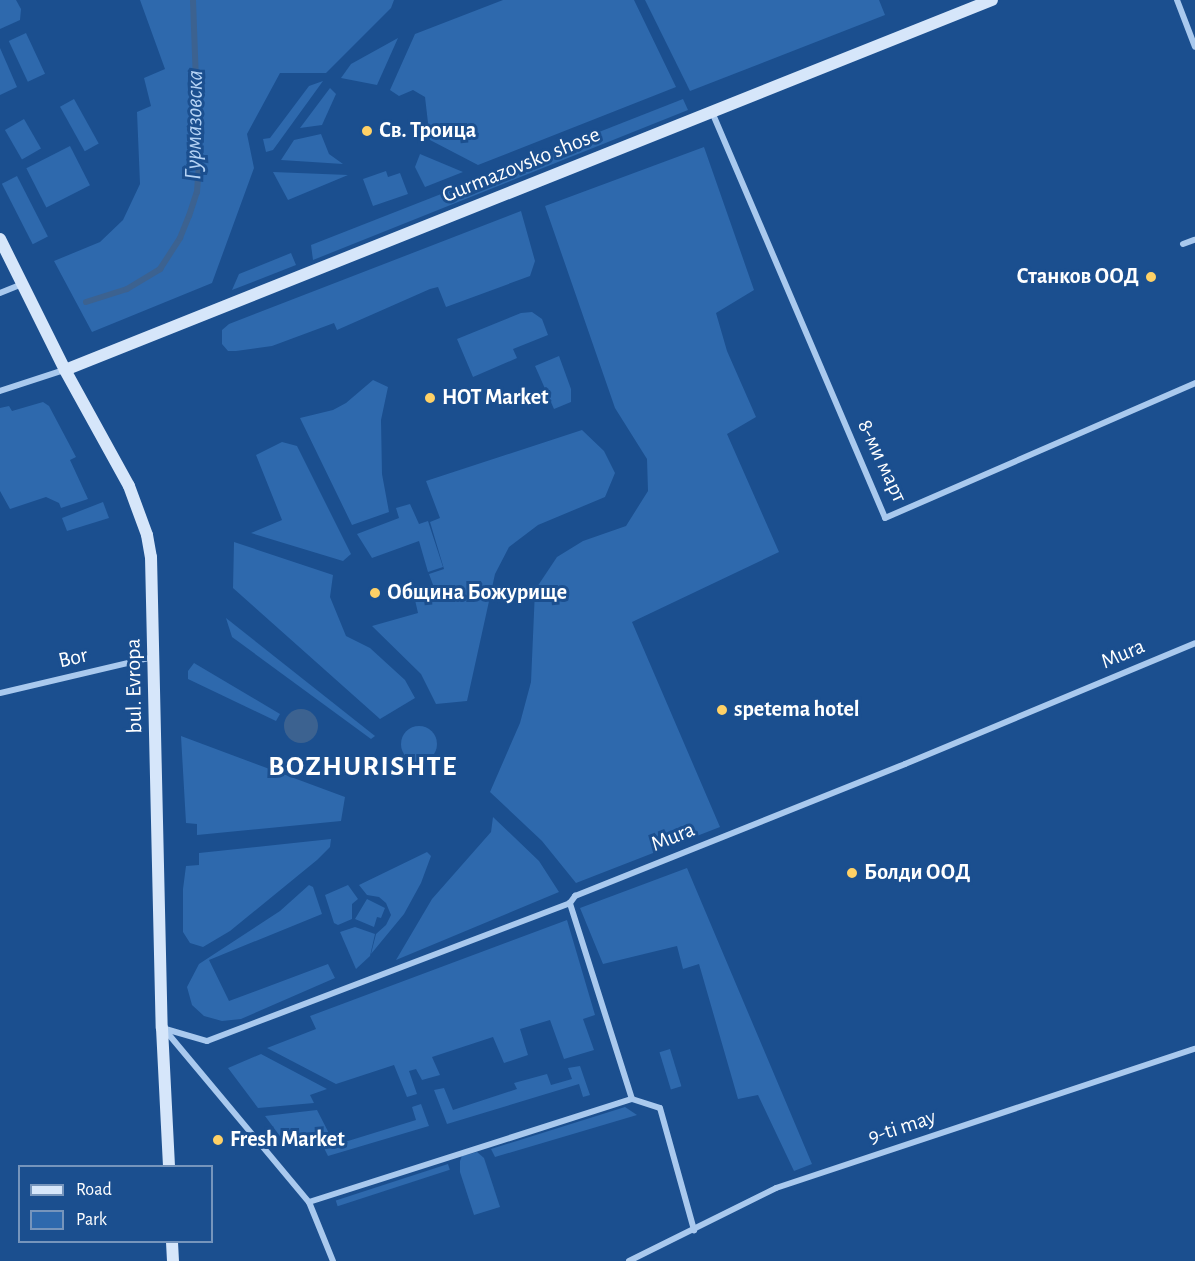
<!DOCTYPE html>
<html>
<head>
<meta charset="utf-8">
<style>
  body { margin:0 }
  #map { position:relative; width:1195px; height:1261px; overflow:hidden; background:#1b4f8f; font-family:"Alegreya Sans",sans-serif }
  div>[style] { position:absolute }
  .green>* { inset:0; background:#2e69ad; transform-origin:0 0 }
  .round { border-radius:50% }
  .water>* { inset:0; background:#3c6290 }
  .stream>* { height:6px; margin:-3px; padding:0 3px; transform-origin:3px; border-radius:3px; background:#3c6290 }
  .street>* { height:6px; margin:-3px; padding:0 3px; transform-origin:3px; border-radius:3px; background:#a9c9ee }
  .secondary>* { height:12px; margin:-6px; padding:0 6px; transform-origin:6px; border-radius:6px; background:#d6e6fa }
  .dots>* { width:16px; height:16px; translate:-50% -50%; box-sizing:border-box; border:3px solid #1b4f8f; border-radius:50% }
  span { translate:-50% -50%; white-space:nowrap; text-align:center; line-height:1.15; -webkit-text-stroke:6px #1b4f8f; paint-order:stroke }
  .poi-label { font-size:22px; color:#fff; font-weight:700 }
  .left { translate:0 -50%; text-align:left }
  .right { translate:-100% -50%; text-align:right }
  .street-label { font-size:22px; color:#fff }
  .water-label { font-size:24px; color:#b5d3f5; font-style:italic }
  .district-label { font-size:28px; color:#fff; font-weight:700; letter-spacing:1.5px }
  .legend { position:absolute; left:18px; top:1165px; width:195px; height:78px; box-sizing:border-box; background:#1b4f8f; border:2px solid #7695bc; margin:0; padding:8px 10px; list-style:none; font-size:18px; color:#fff }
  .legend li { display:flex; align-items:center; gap:12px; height:30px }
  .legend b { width:30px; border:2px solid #7695bc }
</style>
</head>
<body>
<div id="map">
  <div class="green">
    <div style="clip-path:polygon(0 0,16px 0,21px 9px,20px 20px,0 29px)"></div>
    <div style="clip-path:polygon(140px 0,394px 0,391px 8px,326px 73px,280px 73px,247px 134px,254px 168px,212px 283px,92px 332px,54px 261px,100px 242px,123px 220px,140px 184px,137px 112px,151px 106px,144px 78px,165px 69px)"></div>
    <div style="clip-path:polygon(503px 0,634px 0,676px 87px,478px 165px,430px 140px,425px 97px,413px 90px,399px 96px,390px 90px,415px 34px)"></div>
    <div style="clip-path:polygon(645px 0,879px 0,885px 15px,690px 91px)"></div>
    <div style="left:26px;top:33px;width:45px;height:19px;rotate:65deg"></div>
    <div style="clip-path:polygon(398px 38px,377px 85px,341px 78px,351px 64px)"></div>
    <div style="clip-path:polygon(0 48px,17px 87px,0 95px)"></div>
    <div style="clip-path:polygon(323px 81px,273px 150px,266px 152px,263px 139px,270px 138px,309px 86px)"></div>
    <div style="clip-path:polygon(330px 88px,336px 94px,322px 125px,300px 128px)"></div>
    <div style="left:74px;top:99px;width:51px;height:16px;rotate:61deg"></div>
    <div style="clip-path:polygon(683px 99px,688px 110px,313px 260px,311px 245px)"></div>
    <div style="left:24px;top:119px;width:34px;height:22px;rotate:60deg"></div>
    <div style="clip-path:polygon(321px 134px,329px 154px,343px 164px,281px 160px,294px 140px)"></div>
    <div style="left:70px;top:146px;width:44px;height:49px;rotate:63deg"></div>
    <div style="clip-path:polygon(704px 147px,754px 290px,716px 313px,727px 351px,756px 417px,727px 434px,779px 552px,632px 622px,720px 827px,576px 883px,542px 841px,490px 792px,520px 723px,531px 682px,535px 590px,557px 557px,583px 541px,626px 526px,648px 491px,647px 459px,615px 408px,545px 206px)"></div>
    <div style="clip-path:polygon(420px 154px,463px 172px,425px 187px,415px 167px)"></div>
    <div style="clip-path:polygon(386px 171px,388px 177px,400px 173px,408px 194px,373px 206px,363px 179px)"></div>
    <div style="clip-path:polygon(273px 172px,348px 175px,288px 200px)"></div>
    <div style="left:17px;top:176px;width:68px;height:17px;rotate:63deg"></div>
    <div style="clip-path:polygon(521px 211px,535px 261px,530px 276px,446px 307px,438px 287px,430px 289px,337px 330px,334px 323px,272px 346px,236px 351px,228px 351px,222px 344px,222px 330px,229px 324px)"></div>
    <div style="clip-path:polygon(291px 253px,296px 265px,232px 290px,239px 274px)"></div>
    <div style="clip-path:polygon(532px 312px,542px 319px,548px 335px,513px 349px,517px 358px,473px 377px,457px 339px,521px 313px)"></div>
    <div style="clip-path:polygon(559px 356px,571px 389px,571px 402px,554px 409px,535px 366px)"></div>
    <div style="clip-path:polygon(373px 380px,388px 387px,381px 420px,382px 474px,389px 512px,352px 525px,300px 418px,333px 410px,346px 403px)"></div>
    <div style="clip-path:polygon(43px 402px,49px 406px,76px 457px,70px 460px,88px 499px,61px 508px,59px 503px,46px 497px,10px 509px,0 491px,0 408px,9px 406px,12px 411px)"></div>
    <div style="clip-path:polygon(582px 430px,604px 451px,615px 473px,605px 497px,538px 525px,509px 547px,495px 574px,467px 701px,436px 704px,421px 674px,372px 626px,418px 613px,415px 600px,436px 593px,429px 574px,444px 569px,430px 522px,440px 518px,426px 481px)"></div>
    <div style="clip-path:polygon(282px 442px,297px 446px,351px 554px,343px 561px,251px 533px,282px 520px,256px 455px)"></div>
    <div style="clip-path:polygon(103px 502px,109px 518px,67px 531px,62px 518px)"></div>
    <div style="clip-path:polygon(410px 504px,419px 524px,428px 521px,443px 567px,428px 572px,419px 541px,372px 558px,357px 534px,399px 518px,396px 508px)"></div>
    <div style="clip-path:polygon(234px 542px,333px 575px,330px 597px,346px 636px,370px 648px,405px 680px,415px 698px,380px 719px,233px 588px)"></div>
    <div style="clip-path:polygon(226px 618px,375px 736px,371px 739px,232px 637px)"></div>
    <div style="clip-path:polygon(194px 663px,280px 714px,276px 721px,188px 679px,188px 671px)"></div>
    <div class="round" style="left:401px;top:726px;width:36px;height:36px"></div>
    <div style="clip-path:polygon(181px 736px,345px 797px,341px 821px,197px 835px,197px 824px,186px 823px)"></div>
    <div style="clip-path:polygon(493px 817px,539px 861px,559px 892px,396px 960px,432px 899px,491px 832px)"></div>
    <div style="clip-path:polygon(331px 839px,330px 847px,317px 860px,230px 931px,203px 947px,190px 943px,183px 932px,183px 889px,186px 866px,199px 865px,199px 853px)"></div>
    <div style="clip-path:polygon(427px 852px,431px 856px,421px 883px,404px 914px,371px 954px,376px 934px,386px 925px,391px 915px,386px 903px,379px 897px,367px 895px,359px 885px)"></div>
    <div style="clip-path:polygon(687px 868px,812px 1164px,794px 1171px,758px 1095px,738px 1099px,699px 964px,683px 969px,677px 946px,603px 964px,580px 908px)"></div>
    <div style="clip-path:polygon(309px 885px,313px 887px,322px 914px,209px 960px,229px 1001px,328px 964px,335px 978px,241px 1019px,222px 1021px,204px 1016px,192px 1005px,187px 987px,199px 964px,280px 911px)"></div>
    <div style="clip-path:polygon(348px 885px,358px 899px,352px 904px,352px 919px,338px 925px,334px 923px,325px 895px)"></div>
    <div style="clip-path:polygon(367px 899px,385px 908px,381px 918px,377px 917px,374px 927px,355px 919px)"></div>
    <div style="clip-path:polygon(567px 920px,595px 1015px,583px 1019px,594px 1050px,564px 1059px,550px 1020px,520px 1029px,528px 1055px,504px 1063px,493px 1037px,432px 1057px,440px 1075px,422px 1080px,416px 1069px,409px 1071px,417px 1094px,407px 1097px,394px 1065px,336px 1084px,267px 1048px,316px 1029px,310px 1016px)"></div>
    <div style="clip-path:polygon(355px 927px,375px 934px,370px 956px,356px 969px,340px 932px)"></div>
    <div style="left:670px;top:1049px;width:39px;height:11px;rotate:73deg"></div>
    <div style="clip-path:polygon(261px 1054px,327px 1089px,310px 1095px,314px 1103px,258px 1108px,228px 1068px)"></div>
    <div style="clip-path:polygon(580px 1066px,590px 1095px,583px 1097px,579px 1084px,447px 1124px,434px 1090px,444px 1088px,453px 1110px,517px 1089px,514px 1083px,547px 1074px,551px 1085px,572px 1079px,568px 1068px)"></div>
    <div style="clip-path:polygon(421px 1104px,429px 1126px,328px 1156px,320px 1140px,288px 1147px,265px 1116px,317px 1110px,335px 1145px,416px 1120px,412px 1107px)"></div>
    <div style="clip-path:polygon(625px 1107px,637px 1115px,495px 1157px,491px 1149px)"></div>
    <div style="clip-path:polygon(477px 1152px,484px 1158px,500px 1207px,474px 1215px,460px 1172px,460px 1161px,462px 1156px)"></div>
    <div style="left:448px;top:1164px;width:6px;height:118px;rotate:72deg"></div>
  </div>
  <div class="water">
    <div class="round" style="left:284px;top:709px;width:34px;height:34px"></div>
  </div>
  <div class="stream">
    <div style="left:86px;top:302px;width:43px;rotate:-17.6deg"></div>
    <div style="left:127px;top:289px;width:39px;rotate:-31deg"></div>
    <div style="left:160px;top:269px;width:37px;rotate:-57deg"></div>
    <div style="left:180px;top:238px;width:24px;rotate:-68deg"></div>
    <div style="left:189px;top:216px;width:25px;rotate:-72deg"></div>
    <div style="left:197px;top:192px;width:28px;rotate:-86deg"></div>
    <div style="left:199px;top:164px;width:164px;rotate:-92.1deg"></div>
  </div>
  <div class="street">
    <div style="left:1177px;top:0;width:50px;rotate:69deg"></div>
    <div style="left:712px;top:112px;width:441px;rotate:66.9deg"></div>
    <div style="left:885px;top:518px;width:338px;rotate:-23.5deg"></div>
    <div style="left:1183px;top:244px;width:12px;rotate:-20deg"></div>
    <div style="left:0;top:293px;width:24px;rotate:-22deg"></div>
    <div style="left:0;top:391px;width:67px;rotate:-18.2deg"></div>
    <div style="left:0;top:693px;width:158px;rotate:-13.2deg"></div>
    <div style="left:162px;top:1028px;width:47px;rotate:16.1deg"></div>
    <div style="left:207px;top:1041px;width:388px;rotate:-20.8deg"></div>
    <div style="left:570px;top:903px;width:9px;rotate:-54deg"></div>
    <div style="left:575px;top:896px;width:355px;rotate:-21.8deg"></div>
    <div style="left:905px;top:764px;width:314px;rotate:-22.6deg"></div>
    <div style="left:165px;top:1030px;width:224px;rotate:50.1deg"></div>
    <div style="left:309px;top:1202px;width:64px;rotate:67.9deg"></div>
    <div style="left:632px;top:1099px;width:29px;rotate:18deg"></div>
    <div style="left:660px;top:1108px;width:127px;rotate:74.4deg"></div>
    <div style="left:309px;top:1202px;width:339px;rotate:-17.7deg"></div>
    <div style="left:632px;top:1099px;width:206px;rotate:-107.6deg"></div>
    <div style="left:629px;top:1261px;width:164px;rotate:-26.4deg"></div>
    <div style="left:776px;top:1188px;width:441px;rotate:-18.4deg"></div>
  </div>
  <div class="secondary">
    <div style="left:0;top:239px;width:146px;rotate:63.6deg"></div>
    <div style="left:65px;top:370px;width:132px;rotate:61.1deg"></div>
    <div style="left:129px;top:486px;width:52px;rotate:69.8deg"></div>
    <div style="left:147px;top:535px;width:22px;rotate:80deg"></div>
    <div style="left:151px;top:557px;width:471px;rotate:88.7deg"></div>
    <div style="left:162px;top:1028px;width:138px;rotate:87.1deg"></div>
    <div style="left:65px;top:370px;width:998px;rotate:-21.76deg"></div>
    <div style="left:172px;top:1242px;width:19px;rotate:87deg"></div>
  </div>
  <div class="dots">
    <div style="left:367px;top:131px;background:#ffd166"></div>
    <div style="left:1151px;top:277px;background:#ffd166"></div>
    <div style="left:430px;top:398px;background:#ffd166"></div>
    <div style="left:375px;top:593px;background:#ffd166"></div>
    <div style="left:722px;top:710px;background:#ffd166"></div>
    <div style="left:852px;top:873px;background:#ffd166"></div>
    <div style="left:218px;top:1140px;background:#ffd166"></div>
  </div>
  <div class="poi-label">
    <span class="left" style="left:379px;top:131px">Св. Троица</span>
    <span class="right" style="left:1139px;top:277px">Станков ООД</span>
    <span class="left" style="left:442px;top:398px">HOT Market</span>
    <span class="left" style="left:387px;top:593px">Община Божурище</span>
    <span class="left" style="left:734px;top:710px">spetema hotel</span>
    <span class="left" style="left:864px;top:873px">Болди ООД</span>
    <span class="left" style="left:230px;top:1140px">Fresh Market</span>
  </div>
  <div class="street-label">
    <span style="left:521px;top:165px;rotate:-22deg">Gurmazovsko shose</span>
    <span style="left:882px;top:461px;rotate:65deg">8-ми март</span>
    <span style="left:1123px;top:654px;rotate:-23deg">Mura</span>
    <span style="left:73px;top:658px;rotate:-13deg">Bor</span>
    <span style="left:134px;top:686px;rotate:-91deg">bul. Evropa</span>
    <span style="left:673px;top:837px;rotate:-22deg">Mura</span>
    <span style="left:902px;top:1127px;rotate:-18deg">9-ti may</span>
  </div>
  <div class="water-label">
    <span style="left:195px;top:125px;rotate:-89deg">Гурмазовска</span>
  </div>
  <div class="district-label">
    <span style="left:363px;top:767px">BOZHURISHTE</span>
  </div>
  <ul class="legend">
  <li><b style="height:8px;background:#d6e6fa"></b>Road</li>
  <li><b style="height:16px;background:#2e69ad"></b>Park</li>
  </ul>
</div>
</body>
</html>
